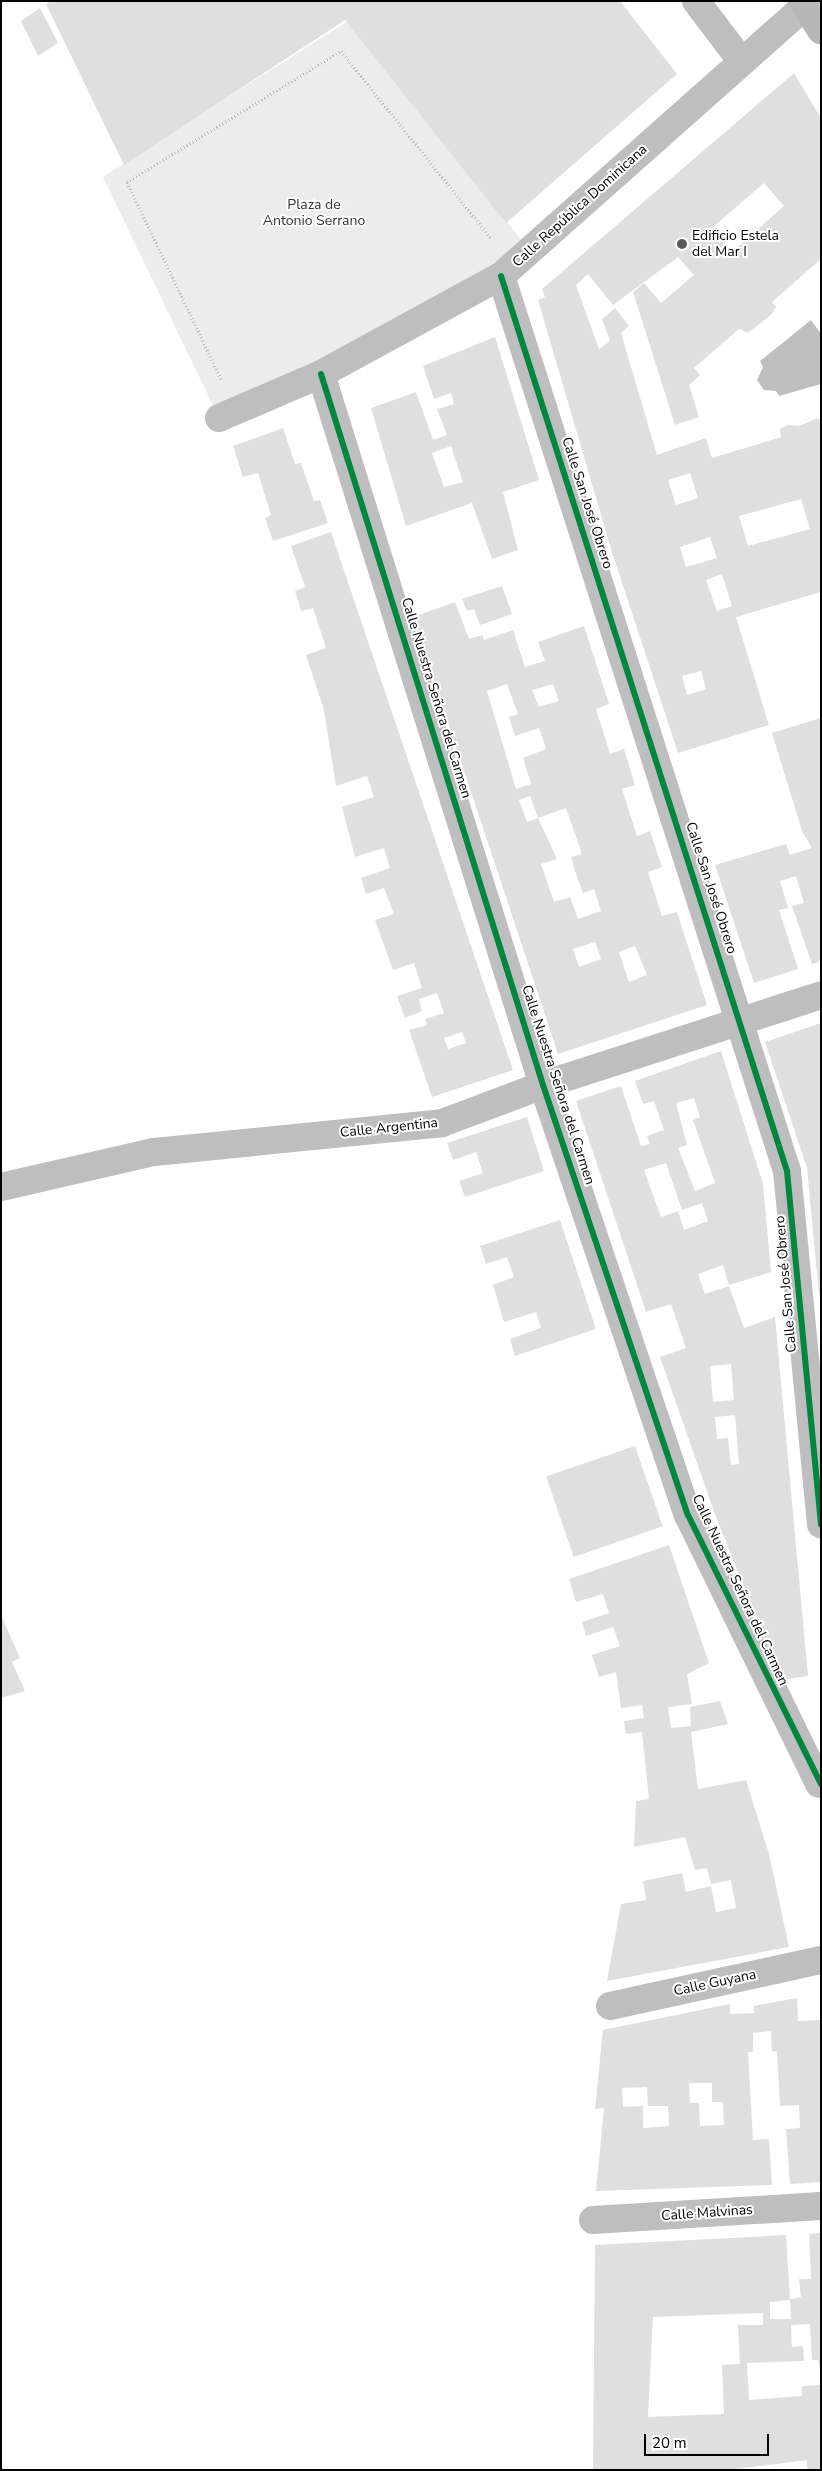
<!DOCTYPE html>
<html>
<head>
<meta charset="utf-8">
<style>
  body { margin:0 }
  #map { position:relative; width:822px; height:2471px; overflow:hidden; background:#fff; font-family:"Nunito Sans",sans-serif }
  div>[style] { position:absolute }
  .green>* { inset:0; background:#ececec }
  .water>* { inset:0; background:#bfbfbf }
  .building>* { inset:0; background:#dfdfdf; transform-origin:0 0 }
  .path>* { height:3px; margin-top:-1.5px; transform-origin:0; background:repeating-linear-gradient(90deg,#b9b9b9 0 1px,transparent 0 3.5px) }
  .street>* { height:28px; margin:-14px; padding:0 14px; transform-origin:14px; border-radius:14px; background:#bebebe }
  .secondary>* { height:28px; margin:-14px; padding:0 14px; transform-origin:14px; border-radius:14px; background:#b8b8b8 }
  .cycleway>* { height:6px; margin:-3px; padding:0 3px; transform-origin:3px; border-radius:3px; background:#00873e }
  .dots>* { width:14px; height:14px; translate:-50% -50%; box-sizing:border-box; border:2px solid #fff; border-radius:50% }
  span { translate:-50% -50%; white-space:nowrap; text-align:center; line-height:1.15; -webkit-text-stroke:4px #fff; paint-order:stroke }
  .park-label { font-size:14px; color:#333 }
  .street-label { font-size:14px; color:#000 }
  .poi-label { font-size:14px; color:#000 }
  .left { translate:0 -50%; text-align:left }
  .frame { position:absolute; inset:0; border:2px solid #000; pointer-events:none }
  .scale { position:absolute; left:644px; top:2434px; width:125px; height:22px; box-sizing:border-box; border:2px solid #000; border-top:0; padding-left:6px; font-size:15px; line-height:18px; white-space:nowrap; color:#000; -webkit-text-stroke:4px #fff; paint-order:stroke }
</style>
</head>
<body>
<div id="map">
  <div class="green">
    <div style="clip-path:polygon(348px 21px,530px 251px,219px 418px,103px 177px)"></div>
  </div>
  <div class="water">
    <div style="clip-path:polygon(811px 320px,821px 334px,821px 384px,779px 396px,776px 391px,764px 390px,757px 380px,763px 367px,760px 361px)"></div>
  </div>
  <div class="building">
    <div style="clip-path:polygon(51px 1px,620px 1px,677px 74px,506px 223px,345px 20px,124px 165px,46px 4px)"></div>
    <div style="clip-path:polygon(40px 8px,58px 43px,38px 56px,21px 21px)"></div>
    <div style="clip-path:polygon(evenodd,794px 73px,821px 118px,821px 259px,772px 302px,776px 307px,772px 314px,748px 333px,739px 329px,694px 368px,700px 375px,689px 385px,699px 417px,675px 425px,633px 292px,644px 283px,661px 303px,694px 275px,678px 257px,613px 305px,588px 274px,576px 285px,599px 349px,610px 341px,602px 319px,615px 308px,629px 326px,621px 333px,657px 455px,706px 438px,712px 458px,781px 437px,780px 429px,788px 425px,799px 426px,818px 418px,821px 421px,821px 592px,736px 617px,769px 725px,678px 753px,611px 549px,538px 300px,545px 297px,542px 289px,794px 73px,764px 183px,784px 206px,732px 252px,712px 228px,764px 183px,794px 73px,690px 473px,698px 498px,676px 505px,668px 480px,690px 473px,794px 73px,801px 499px,810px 529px,748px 546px,739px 516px,801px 499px,794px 73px,710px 537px,717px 558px,686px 567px,680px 547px,710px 537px,794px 73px,722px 574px,732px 606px,717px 611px,706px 580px,722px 574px,794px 73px,701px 671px,706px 689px,687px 695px,682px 676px,701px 671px)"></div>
    <div style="clip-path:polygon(evenodd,495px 337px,539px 480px,503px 492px,518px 550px,492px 559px,472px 503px,406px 526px,371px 408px,416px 392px,433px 440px,447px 435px,437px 409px,454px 404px,451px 393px,434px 399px,423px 366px,495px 337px,451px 446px,463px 482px,444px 487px,432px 453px,451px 446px)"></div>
    <div style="clip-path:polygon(283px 428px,295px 464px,301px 463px,314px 501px,320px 500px,328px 523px,273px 541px,265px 518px,271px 515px,258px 473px,243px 477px,233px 446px)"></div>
    <div style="clip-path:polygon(evenodd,331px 532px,513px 1070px,432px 1097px,409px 1030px,427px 1025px,425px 1019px,444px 1013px,437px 993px,419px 999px,422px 1011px,405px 1018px,397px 996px,422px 988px,414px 963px,393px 970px,375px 920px,394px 914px,384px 888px,366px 894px,361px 878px,390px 868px,384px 848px,355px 857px,342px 807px,374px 797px,367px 776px,336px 786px,324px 710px,306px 655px,326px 648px,313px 608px,301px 611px,295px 591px,305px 587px,291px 546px,331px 532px,462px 1032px,466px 1043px,448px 1049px,444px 1038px,462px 1032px)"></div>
    <div style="clip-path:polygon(502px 586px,512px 614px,480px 625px,474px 609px,467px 611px,462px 599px)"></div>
    <div style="clip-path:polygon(evenodd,455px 602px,469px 639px,482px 635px,484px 640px,513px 630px,525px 667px,545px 661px,538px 642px,584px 626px,609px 704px,596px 709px,603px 731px,610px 754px,624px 749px,635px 785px,622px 789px,637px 836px,650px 831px,662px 867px,648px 872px,662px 916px,677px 912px,707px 1005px,558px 1054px,413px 617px,455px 602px,507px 684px,518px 714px,509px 717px,515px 736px,539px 728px,546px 749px,523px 758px,531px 784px,516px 789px,487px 691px,507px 684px,455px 602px,553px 684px,559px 701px,539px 707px,532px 690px,553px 684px,455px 602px,530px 796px,538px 818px,527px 822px,519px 800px,530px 796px,455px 602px,566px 808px,582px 854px,571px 857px,576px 874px,583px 893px,594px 889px,601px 911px,578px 919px,570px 897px,554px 902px,541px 864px,557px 859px,538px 818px,566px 808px,455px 602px,595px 942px,601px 959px,579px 967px,573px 949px,595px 942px,455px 602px,635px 946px,647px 975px,629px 982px,619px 952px,635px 946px)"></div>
    <div style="clip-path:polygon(821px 718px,821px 961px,812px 964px,792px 906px,804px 903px,796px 876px,780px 881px,788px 908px,779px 910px,798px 969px,754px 983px,715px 865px,786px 844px,790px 855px,812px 848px,802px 831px,772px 733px)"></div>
    <div style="clip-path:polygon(821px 1023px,821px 1295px,819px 1295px,807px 1168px,765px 1042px)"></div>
    <div style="clip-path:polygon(evenodd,721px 1051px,763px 1184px,771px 1272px,729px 1285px,723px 1265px,698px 1274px,705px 1294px,729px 1286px,744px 1328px,775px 1317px,808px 1676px,781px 1680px,716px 1517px,660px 1357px,686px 1348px,671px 1304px,646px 1312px,576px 1101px,621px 1086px,641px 1146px,650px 1144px,647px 1136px,664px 1130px,654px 1101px,643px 1104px,635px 1081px,721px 1051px,694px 1098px,700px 1117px,693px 1120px,715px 1183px,695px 1191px,678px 1148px,687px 1145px,676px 1103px,694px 1098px,721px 1051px,666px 1163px,682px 1210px,702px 1203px,708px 1221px,684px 1230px,678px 1211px,661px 1217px,644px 1170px,666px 1163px,721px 1051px,731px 1364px,734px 1400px,713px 1402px,710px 1366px,731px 1364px,721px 1051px,735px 1415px,739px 1464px,731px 1465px,728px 1438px,717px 1439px,715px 1417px,735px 1415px)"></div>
    <div style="clip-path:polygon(527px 1117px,544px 1171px,465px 1197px,459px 1181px,483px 1173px,476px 1152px,453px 1160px,447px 1143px)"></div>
    <div style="clip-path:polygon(560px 1220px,596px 1329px,515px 1356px,510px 1339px,541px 1328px,536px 1312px,504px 1322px,493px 1285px,514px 1277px,507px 1257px,486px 1264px,480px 1246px)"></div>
    <div style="left:635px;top:1446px;width:85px;height:94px;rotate:71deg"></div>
    <div style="clip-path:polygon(669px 1545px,709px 1663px,687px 1674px,692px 1704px,668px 1707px,671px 1728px,691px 1726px,690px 1707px,720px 1701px,728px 1724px,691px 1732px,698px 1789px,746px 1780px,769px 1854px,789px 1947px,607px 1981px,621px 1904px,646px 1900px,643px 1881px,682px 1873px,686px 1892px,711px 1886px,716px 1912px,736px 1908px,731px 1880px,711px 1884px,707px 1868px,695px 1870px,685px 1837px,634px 1847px,636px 1801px,649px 1799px,642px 1732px,626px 1734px,624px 1721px,644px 1718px,642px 1705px,621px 1708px,616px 1672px,599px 1677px,592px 1655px,620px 1646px,613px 1627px,586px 1636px,582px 1622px,609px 1613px,603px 1594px,576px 1602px,569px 1579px)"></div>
    <div style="clip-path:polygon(1px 1615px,20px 1658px,12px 1662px,25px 1691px,1px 1698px)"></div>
    <div style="clip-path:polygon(evenodd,797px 1998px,798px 2021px,821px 2020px,821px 2182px,790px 2184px,786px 2129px,800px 2128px,799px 2105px,780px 2106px,777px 2051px,772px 2051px,771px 2031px,753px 2033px,753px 2052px,748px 2052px,753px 2140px,769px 2139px,772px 2185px,596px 2191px,604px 2108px,595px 2109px,603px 2030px,730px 2004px,730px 2014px,754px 2013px,754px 2006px,797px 1998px,689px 2083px,712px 2083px,712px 2102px,723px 2102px,724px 2125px,700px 2126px,699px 2103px,690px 2103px,689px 2083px,797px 1998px,647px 2087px,648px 2106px,668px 2106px,669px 2126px,643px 2128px,643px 2106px,623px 2107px,622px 2088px,647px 2087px)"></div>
    <div style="clip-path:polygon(evenodd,821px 2233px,821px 2372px,818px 2360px,812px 2360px,810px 2324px,791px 2325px,792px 2347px,803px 2346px,804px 2361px,747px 2363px,749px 2400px,802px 2396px,802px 2386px,821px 2385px,821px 2470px,807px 2470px,807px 2460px,727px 2470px,593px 2470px,595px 2245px,786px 2235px,790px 2299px,801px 2297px,799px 2279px,811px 2279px,809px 2234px,821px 2233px,790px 2300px,791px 2319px,770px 2319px,770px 2302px,790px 2300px,821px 2233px,763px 2313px,763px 2325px,738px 2325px,740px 2364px,722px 2365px,724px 2414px,648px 2417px,653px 2317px,763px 2313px)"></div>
  </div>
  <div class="path">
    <div style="left:221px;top:379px;width:218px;rotate:-115.5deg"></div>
    <div style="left:127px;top:182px;width:251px;rotate:-31.5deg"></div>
    <div style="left:341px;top:51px;width:240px;rotate:51.3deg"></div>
  </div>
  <div class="street">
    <div style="left:696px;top:1px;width:76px;rotate:53deg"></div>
    <div style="left:501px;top:276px;width:940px;rotate:72.28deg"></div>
    <div style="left:787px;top:1171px;width:355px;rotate:84.5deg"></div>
    <div style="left:321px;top:374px;width:745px;rotate:72.66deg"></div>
    <div style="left:543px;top:1085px;width:454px;rotate:71.4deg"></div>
    <div style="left:688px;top:1515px;width:299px;rotate:64deg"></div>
    <div style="left:219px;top:418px;width:111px;rotate:-23.3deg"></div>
    <div style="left:321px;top:374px;width:205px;rotate:-28.6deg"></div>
    <div style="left:501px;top:276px;width:407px;rotate:-41.6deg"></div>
    <div style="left:1px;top:1187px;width:157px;rotate:-12.9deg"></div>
    <div style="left:154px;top:1152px;width:289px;rotate:-5.7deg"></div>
    <div style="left:442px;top:1123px;width:108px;rotate:-20.6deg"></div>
    <div style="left:543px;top:1085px;width:292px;rotate:-17.9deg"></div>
    <div style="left:610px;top:2006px;width:216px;rotate:-12.3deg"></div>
    <div style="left:593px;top:2220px;width:228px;rotate:-3.5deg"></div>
  </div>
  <div class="secondary">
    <div style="left:802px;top:1px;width:35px;rotate:57deg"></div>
  </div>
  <div class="cycleway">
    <div style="left:501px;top:276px;width:940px;rotate:72.28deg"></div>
    <div style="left:787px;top:1171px;width:355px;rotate:84.5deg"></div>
    <div style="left:321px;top:374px;width:745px;rotate:72.66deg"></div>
    <div style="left:543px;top:1085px;width:454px;rotate:71.4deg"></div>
    <div style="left:688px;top:1515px;width:300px;rotate:63.7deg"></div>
  </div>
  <div class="dots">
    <div style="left:682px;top:244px;background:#595959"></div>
  </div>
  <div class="park-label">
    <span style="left:314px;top:213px">Plaza de<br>Antonio Serrano</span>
  </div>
  <div class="street-label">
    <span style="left:580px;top:206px;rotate:-42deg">Calle República Dominicana</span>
    <span style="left:587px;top:503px;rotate:72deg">Calle San José Obrero</span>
    <span style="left:436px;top:698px;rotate:73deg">Calle Nuestra Señora del Carmen</span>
    <span style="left:711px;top:888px;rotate:72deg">Calle San José Obrero</span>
    <span style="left:558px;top:1085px;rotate:72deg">Calle Nuestra Señora del Carmen</span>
    <span style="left:389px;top:1128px;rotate:-6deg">Calle Argentina</span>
    <span style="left:786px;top:1284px;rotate:-95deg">Calle San José Obrero</span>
    <span style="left:740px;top:1590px;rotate:65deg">Calle Nuestra Señora del Carmen</span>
    <span style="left:715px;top:1983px;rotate:-12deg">Calle Guyana</span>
    <span style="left:707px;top:2213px;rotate:-4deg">Calle Malvinas</span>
  </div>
  <div class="poi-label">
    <span class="left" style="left:692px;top:244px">Edificio Estela<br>del Mar I</span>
  </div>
  <div class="frame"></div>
  <div class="scale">20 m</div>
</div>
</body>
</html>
